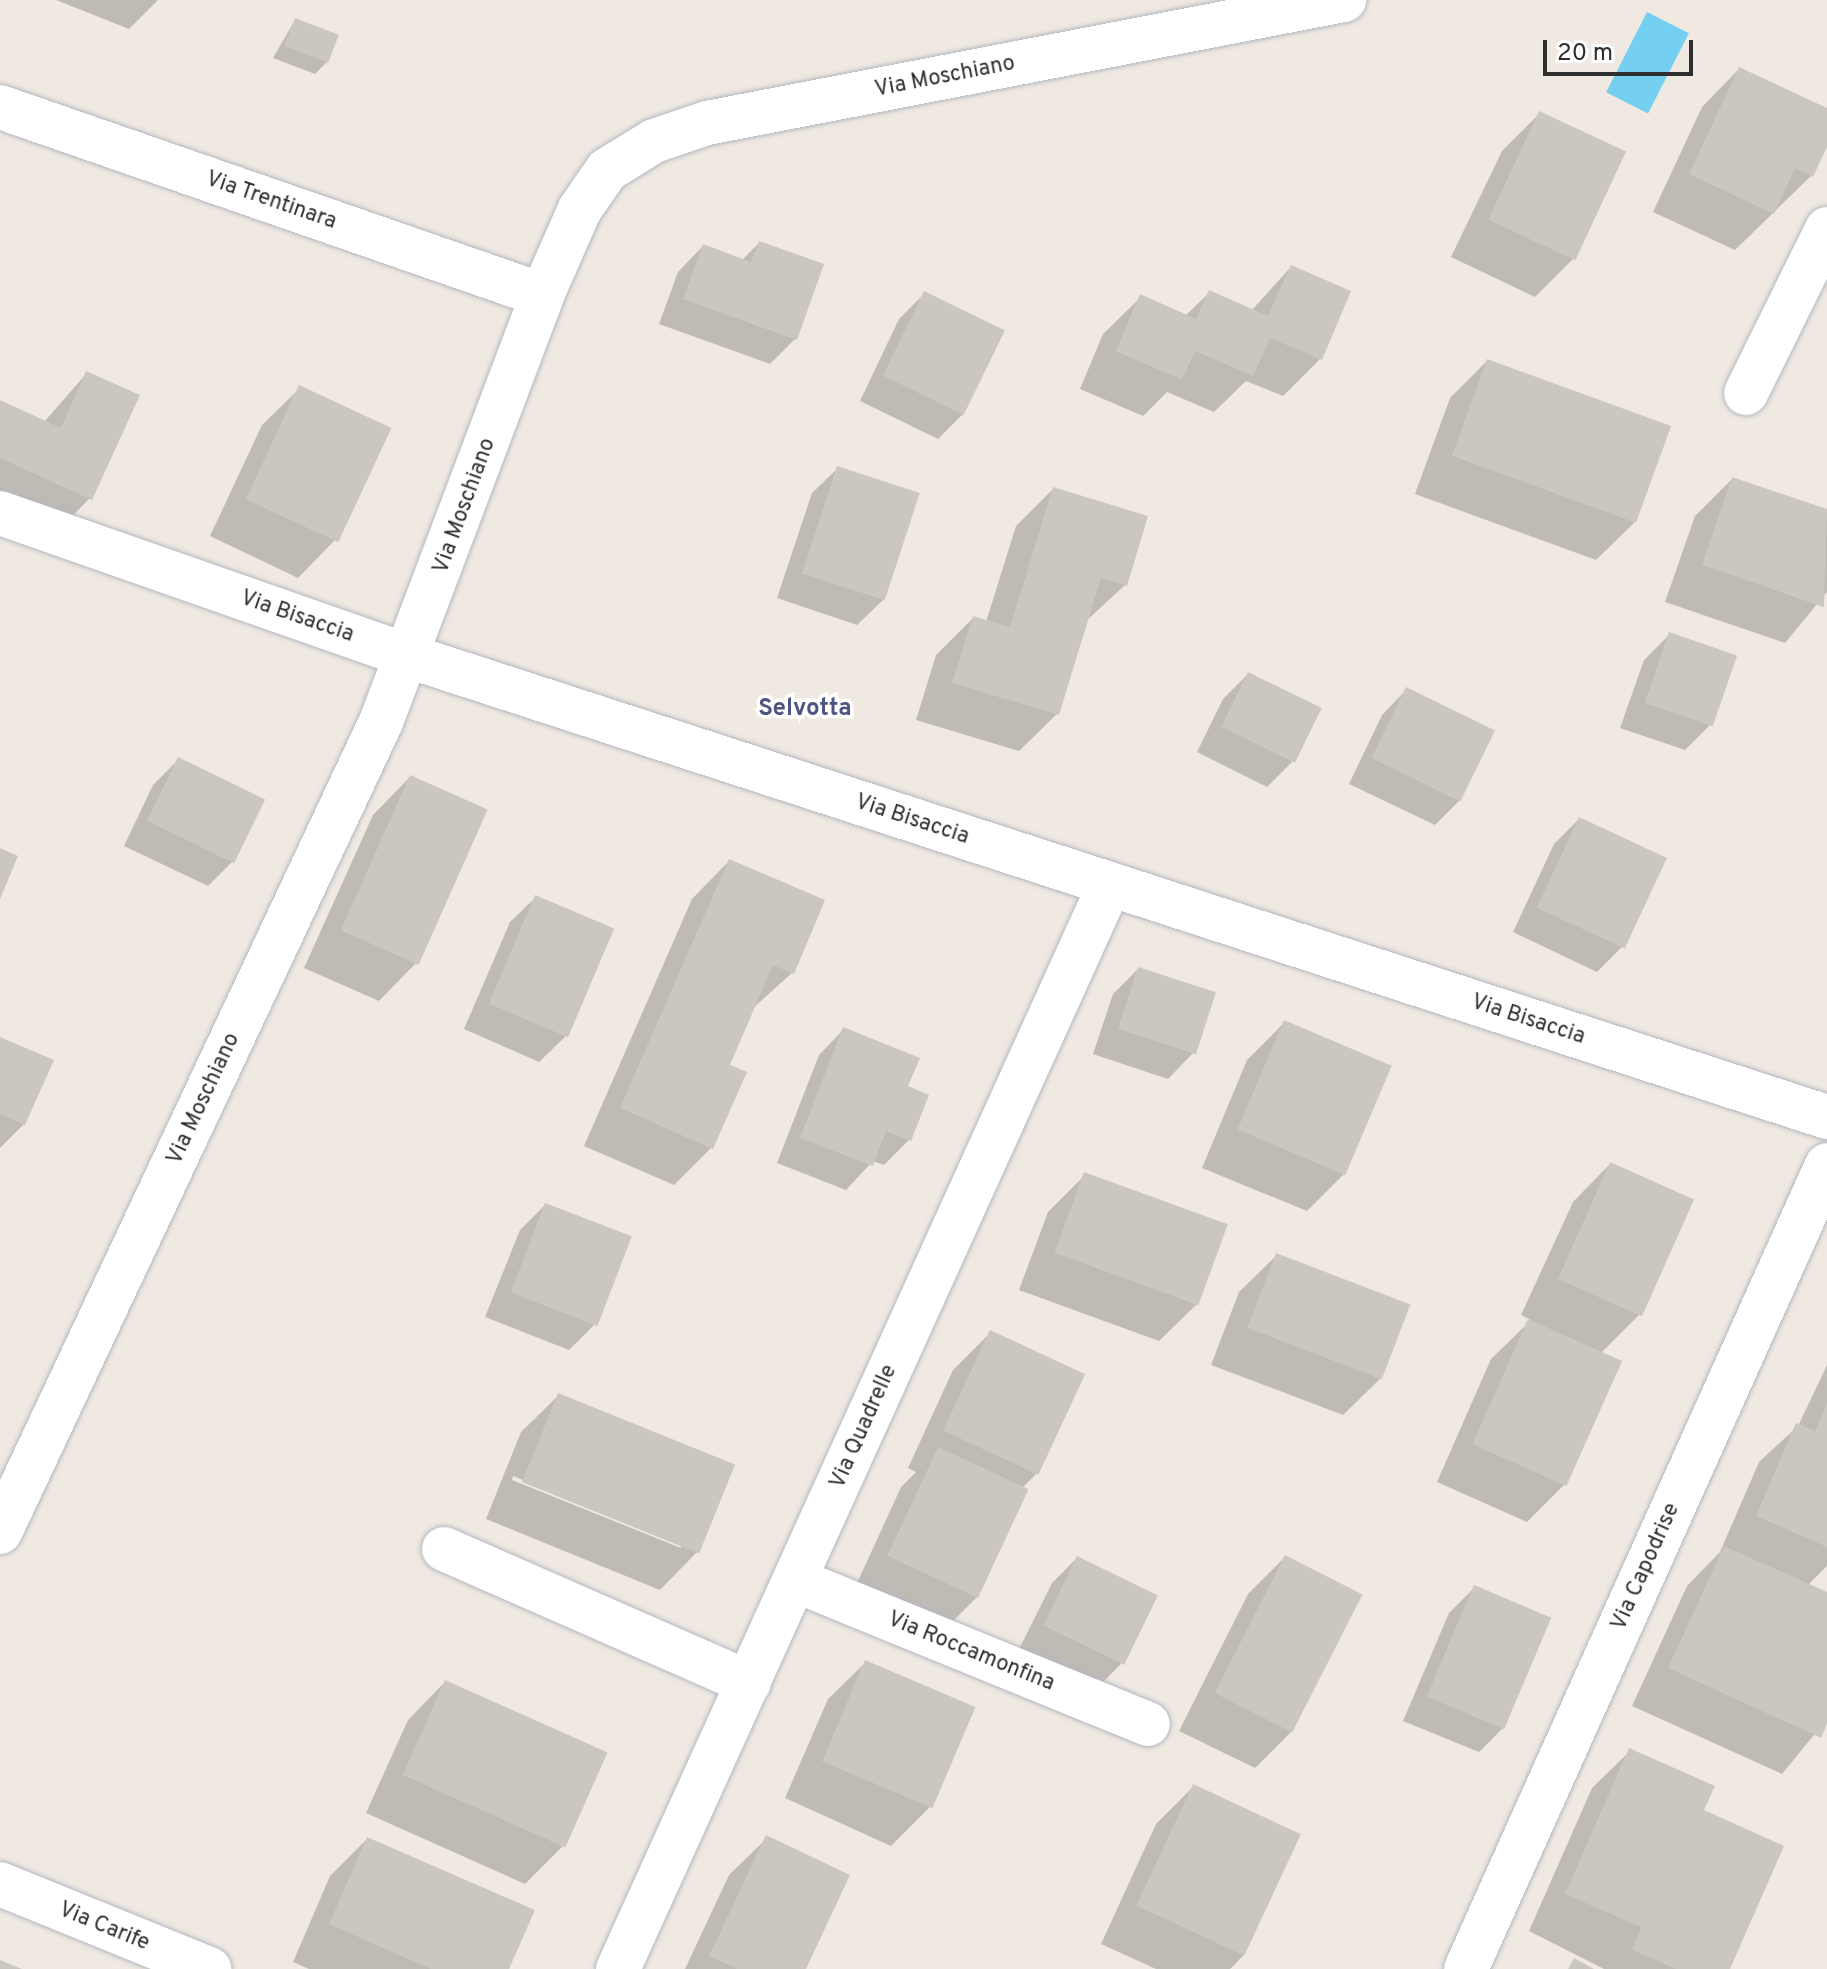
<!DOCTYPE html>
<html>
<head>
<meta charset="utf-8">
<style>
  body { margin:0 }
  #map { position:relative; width:1827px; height:1969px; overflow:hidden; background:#efe9e1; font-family:Overpass,sans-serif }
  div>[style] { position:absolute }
  .water>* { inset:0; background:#75cff0; transform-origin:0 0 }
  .shadow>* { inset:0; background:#0003 }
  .building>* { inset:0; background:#cbc7bf; transform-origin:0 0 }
  .roads { filter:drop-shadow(0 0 2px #b4b7c1) drop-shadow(0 0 2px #b4b7c1) }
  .minor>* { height:44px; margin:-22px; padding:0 22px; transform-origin:22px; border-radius:22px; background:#fff }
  span { translate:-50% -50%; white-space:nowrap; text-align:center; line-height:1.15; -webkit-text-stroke:7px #fff; paint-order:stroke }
  .street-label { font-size:22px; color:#2e2e2e }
  .neighbourhood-label { font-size:24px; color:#4d5680; font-weight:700 }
  .scale { position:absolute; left:1543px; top:40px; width:150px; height:36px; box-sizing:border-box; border:4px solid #2e2e2e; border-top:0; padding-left:10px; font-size:24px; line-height:28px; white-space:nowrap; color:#2e2e2e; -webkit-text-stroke:6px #fff; paint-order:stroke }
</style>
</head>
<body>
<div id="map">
  <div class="water">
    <div style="left:1647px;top:12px;width:47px;height:90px;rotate:27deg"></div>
  </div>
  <div class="shadow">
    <div style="clip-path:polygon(56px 0,158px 0,129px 29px)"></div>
    <div style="clip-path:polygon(295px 20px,327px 62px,315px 74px,273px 58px)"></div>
    <div style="clip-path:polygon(1739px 69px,1827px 110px,1827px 142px,1812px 175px,1735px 250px,1653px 212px,1702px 107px)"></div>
    <div style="clip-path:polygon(1540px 113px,1573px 259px,1535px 297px,1451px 257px,1502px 151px)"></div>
    <div style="clip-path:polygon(759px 243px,795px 339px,770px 364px,659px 324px,678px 272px,703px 246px,742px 260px)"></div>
    <div style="clip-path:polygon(1291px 267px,1320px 359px,1283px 396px,1246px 381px,1214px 412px,1167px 392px,1143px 416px,1080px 389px,1103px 334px,1141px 297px,1185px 316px,1209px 293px,1251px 311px)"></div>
    <div style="clip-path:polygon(924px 294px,1002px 332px,963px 414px,938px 439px,860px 401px,899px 319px)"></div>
    <div style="clip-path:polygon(1487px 361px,1634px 523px,1596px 560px,1415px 494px,1450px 398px)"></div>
    <div style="clip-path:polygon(87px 373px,90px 498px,53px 536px,0 512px,0 402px,44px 422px)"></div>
    <div style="clip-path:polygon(300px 388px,388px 429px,335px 540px,298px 578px,210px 536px,262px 425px)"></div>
    <div style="clip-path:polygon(838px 468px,883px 600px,857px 625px,777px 598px,812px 493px)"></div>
    <div style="clip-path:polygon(1732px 479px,1827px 511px,1827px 592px,1785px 643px,1665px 602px,1695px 516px)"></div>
    <div style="clip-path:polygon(1053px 489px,1125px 585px,1085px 622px,1057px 714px,1019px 751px,916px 720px,936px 655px,973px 618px,986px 622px,1016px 526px)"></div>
    <div style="clip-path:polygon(1669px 635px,1710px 725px,1685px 750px,1620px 728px,1644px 660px)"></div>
    <div style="clip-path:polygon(1248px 674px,1292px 762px,1267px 787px,1197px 752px,1223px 699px)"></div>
    <div style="clip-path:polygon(1407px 689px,1460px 800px,1435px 825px,1349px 784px,1382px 715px)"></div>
    <div style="clip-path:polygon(178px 760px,233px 861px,208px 886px,124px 846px,153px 785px)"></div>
    <div style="clip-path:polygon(410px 777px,484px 811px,416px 963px,379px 1001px,304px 968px,373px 815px)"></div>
    <div style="clip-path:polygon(1579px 819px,1622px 947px,1597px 972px,1513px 932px,1554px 844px)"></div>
    <div style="clip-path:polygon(729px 861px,792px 973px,752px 1009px,727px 1066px,712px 1147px,674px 1185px,584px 1146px,692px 899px)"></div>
    <div style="clip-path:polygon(536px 897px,565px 1037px,539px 1062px,464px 1029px,510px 922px)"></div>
    <div style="clip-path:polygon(1138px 969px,1193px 1053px,1168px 1079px,1093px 1054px,1113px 994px)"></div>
    <div style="clip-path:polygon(1284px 1023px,1345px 1173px,1307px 1211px,1202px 1168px,1247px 1060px)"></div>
    <div style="clip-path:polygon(844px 1029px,906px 1088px,909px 1140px,884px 1165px,873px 1161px,846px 1190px,777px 1163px,819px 1055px)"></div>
    <div style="clip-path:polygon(0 1039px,24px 1124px,0 1148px)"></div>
    <div style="clip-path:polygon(1610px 1164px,1640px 1314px,1601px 1353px,1564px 1485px,1527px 1522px,1437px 1482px,1491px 1359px,1531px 1320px,1521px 1315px,1573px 1202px)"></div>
    <div style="clip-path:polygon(1085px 1175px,1197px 1304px,1159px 1341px,1019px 1290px,1048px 1212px)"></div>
    <div style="clip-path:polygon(545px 1205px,594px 1325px,569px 1350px,485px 1317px,520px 1230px)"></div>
    <div style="clip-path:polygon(1277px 1255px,1381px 1378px,1343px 1415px,1211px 1365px,1239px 1292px)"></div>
    <div style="clip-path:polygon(991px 1332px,1037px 1473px,1022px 1488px,977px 1597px,940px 1634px,852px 1594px,901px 1487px,916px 1472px,908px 1468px,953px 1370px)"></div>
    <div style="clip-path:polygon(1827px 1365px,1827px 1566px,1807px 1586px,1827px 1594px,1827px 1719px,1782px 1774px,1632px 1706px,1687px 1586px,1720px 1552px,1759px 1462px,1798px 1426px)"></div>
    <div style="clip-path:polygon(evenodd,559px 1395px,697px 1552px,660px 1590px,486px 1519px,521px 1432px,559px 1395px,513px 1476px,681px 1544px,681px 1548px,512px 1480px,513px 1476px)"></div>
    <div style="clip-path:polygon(1285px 1557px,1360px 1595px,1292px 1731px,1255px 1768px,1179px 1731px,1248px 1594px)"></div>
    <div style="clip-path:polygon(1077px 1558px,1121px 1664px,1096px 1689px,1018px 1651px,1052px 1583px)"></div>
    <div style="clip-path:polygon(1474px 1588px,1504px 1727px,1479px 1752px,1403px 1721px,1449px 1613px)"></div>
    <div style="clip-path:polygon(866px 1662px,973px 1708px,929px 1808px,891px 1846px,785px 1798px,828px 1699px)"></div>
    <div style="clip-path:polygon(445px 1682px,562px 1847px,525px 1884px,366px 1813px,408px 1720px)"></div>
    <div style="clip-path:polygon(1630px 1751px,1702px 1811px,1728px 1969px,1604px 1969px,1529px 1931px,1592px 1788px)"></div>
    <div style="clip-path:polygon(1193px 1787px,1299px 1835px,1244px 1955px,1230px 1969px,1156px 1969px,1101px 1944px,1156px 1824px)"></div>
    <div style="clip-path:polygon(767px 1838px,803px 1969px,685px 1969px,729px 1875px)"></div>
    <div style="clip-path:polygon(367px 1839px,507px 1969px,309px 1969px,293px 1962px,330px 1876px)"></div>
  </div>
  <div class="building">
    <div style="left:295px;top:18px;width:47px;height:30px;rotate:21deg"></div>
    <div style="clip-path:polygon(1739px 67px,1827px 108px,1827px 147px,1813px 177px,1795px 168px,1774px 214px,1689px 174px)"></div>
    <div style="left:1539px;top:111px;width:96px;height:120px;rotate:25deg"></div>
    <div style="clip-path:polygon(759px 241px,824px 264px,797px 340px,683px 299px,703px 244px,751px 262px)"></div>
    <div style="clip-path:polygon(1291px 265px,1351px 291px,1322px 360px,1270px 338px,1253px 376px,1195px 351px,1182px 380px,1116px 351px,1140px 294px,1196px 319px,1209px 290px,1268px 316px)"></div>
    <div style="left:924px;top:291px;width:90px;height:94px;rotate:26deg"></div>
    <div style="left:1487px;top:359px;width:196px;height:103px;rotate:20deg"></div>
    <div style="clip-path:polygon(86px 371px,140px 395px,92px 500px,0 458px,0 400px,61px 428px)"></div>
    <div style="left:299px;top:385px;width:102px;height:126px;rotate:25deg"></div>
    <div style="left:837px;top:466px;width:87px;height:113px;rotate:18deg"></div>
    <div style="clip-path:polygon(1732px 477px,1827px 509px,1824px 607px,1702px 565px)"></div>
    <div style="clip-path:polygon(1053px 487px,1148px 516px,1127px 586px,1101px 578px,1059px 715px,952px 683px,973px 616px,1010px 627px)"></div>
    <div style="left:1669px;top:632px;width:72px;height:75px;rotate:19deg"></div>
    <div style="left:1248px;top:672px;width:82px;height:61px;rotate:26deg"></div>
    <div style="left:1406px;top:687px;width:99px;height:79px;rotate:26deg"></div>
    <div style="left:178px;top:757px;width:97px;height:71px;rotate:26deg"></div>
    <div style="left:410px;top:775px;width:85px;height:170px;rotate:24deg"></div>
    <div style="left:1579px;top:817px;width:97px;height:100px;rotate:25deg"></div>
    <div style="clip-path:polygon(0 848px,18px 856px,0 899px)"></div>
    <div style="clip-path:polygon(729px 859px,825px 900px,794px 974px,773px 965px,730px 1065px,747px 1072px,713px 1149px,620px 1108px)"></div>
    <div style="left:535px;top:895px;width:86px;height:118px;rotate:23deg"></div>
    <div style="left:1138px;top:967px;width:82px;height:65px;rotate:18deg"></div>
    <div style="left:1284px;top:1020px;width:117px;height:119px;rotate:23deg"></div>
    <div style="clip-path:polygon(843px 1027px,920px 1058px,908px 1086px,929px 1095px,911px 1141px,886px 1131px,873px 1166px,800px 1138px)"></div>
    <div style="clip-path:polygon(0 1037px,54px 1060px,25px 1125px,0 1114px)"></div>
    <div style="left:1610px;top:1162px;width:92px;height:128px;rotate:24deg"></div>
    <div style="left:1084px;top:1172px;width:153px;height:86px;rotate:20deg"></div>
    <div style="left:545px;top:1203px;width:93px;height:96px;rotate:21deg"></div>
    <div style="left:1276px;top:1253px;width:144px;height:80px;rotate:21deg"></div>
    <div style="left:1528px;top:1319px;width:103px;height:137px;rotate:24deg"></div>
    <div style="left:990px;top:1330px;width:105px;height:111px;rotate:25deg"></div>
    <div style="left:558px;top:1393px;width:191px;height:96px;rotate:22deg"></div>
    <div style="clip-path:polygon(1827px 1403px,1827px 1547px,1756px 1516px,1796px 1423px,1815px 1431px)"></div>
    <div style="left:938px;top:1447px;width:100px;height:120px;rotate:25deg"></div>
    <div style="clip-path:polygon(1724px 1546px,1827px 1592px,1827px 1724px,1821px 1738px,1668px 1668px)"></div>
    <div style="left:1285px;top:1555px;width:87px;height:155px;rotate:27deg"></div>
    <div style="left:1077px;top:1556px;width:90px;height:77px;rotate:26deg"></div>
    <div style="left:1474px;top:1585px;width:84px;height:121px;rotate:23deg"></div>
    <div style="left:865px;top:1660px;width:120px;height:110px;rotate:23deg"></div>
    <div style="left:445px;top:1680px;width:178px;height:104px;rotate:24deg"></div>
    <div style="clip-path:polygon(1629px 1748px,1715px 1786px,1704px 1810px,1784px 1846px,1730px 1969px,1676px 1969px,1632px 1950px,1641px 1927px,1565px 1894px)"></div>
    <div style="left:1193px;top:1784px;width:119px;height:134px;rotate:25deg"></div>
    <div style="clip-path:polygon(766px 1835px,850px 1875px,806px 1969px,737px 1969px,709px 1956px)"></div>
    <div style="clip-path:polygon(367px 1837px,535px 1910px,509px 1969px,431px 1969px,329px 1924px)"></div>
    <div style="clip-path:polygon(1574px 1958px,1594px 1969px,1568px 1969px)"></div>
    <div style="clip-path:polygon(0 1960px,22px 1969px,0 1969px)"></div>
  </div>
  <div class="roads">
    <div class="minor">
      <div style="left:0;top:107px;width:574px;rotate:19.13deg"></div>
      <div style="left:1746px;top:393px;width:183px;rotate:-63.7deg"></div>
      <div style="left:0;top:513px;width:432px;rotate:19.3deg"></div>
      <div style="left:408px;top:656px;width:1492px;rotate:18deg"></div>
      <div style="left:0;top:1532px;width:895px;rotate:-64.81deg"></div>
      <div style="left:381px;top:722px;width:456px;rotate:-69.3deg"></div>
      <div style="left:542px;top:295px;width:94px;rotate:-66.2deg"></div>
      <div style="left:580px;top:209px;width:47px;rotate:-55.3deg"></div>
      <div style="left:607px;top:170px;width:55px;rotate:-31.7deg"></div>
      <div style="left:654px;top:141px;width:56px;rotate:-18.8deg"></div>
      <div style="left:707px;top:123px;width:649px;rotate:-10.93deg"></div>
      <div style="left:444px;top:1549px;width:333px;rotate:23.7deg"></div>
      <div style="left:795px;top:1580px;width:381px;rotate:22.2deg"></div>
      <div style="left:0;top:1884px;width:226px;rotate:22.1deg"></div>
      <div style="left:618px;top:1969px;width:1191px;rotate:-65.61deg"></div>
      <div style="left:1466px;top:1969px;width:881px;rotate:-65.82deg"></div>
    </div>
  </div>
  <div class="street-label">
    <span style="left:945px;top:77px;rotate:-11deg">Via Moschiano</span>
    <span style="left:271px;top:201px;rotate:19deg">Via Trentinara</span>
    <span style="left:465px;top:506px;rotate:-70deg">Via Moschiano</span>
    <span style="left:297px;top:617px;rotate:19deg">Via Bisaccia</span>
    <span style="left:912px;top:820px;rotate:18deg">Via Bisaccia</span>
    <span style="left:1528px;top:1020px;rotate:18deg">Via Bisaccia</span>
    <span style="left:204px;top:1099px;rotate:-65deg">Via Moschiano</span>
    <span style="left:864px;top:1427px;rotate:-66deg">Via Quadrelle</span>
    <span style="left:1646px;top:1567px;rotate:-66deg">Via Capodrise</span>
    <span style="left:971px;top:1652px;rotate:22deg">Via Roccamonfina</span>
    <span style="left:104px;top:1927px;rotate:22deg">Via Carife</span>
  </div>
  <div class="neighbourhood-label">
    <span style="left:805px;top:710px">Selvotta</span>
  </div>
  <div class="scale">20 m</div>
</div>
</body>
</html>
